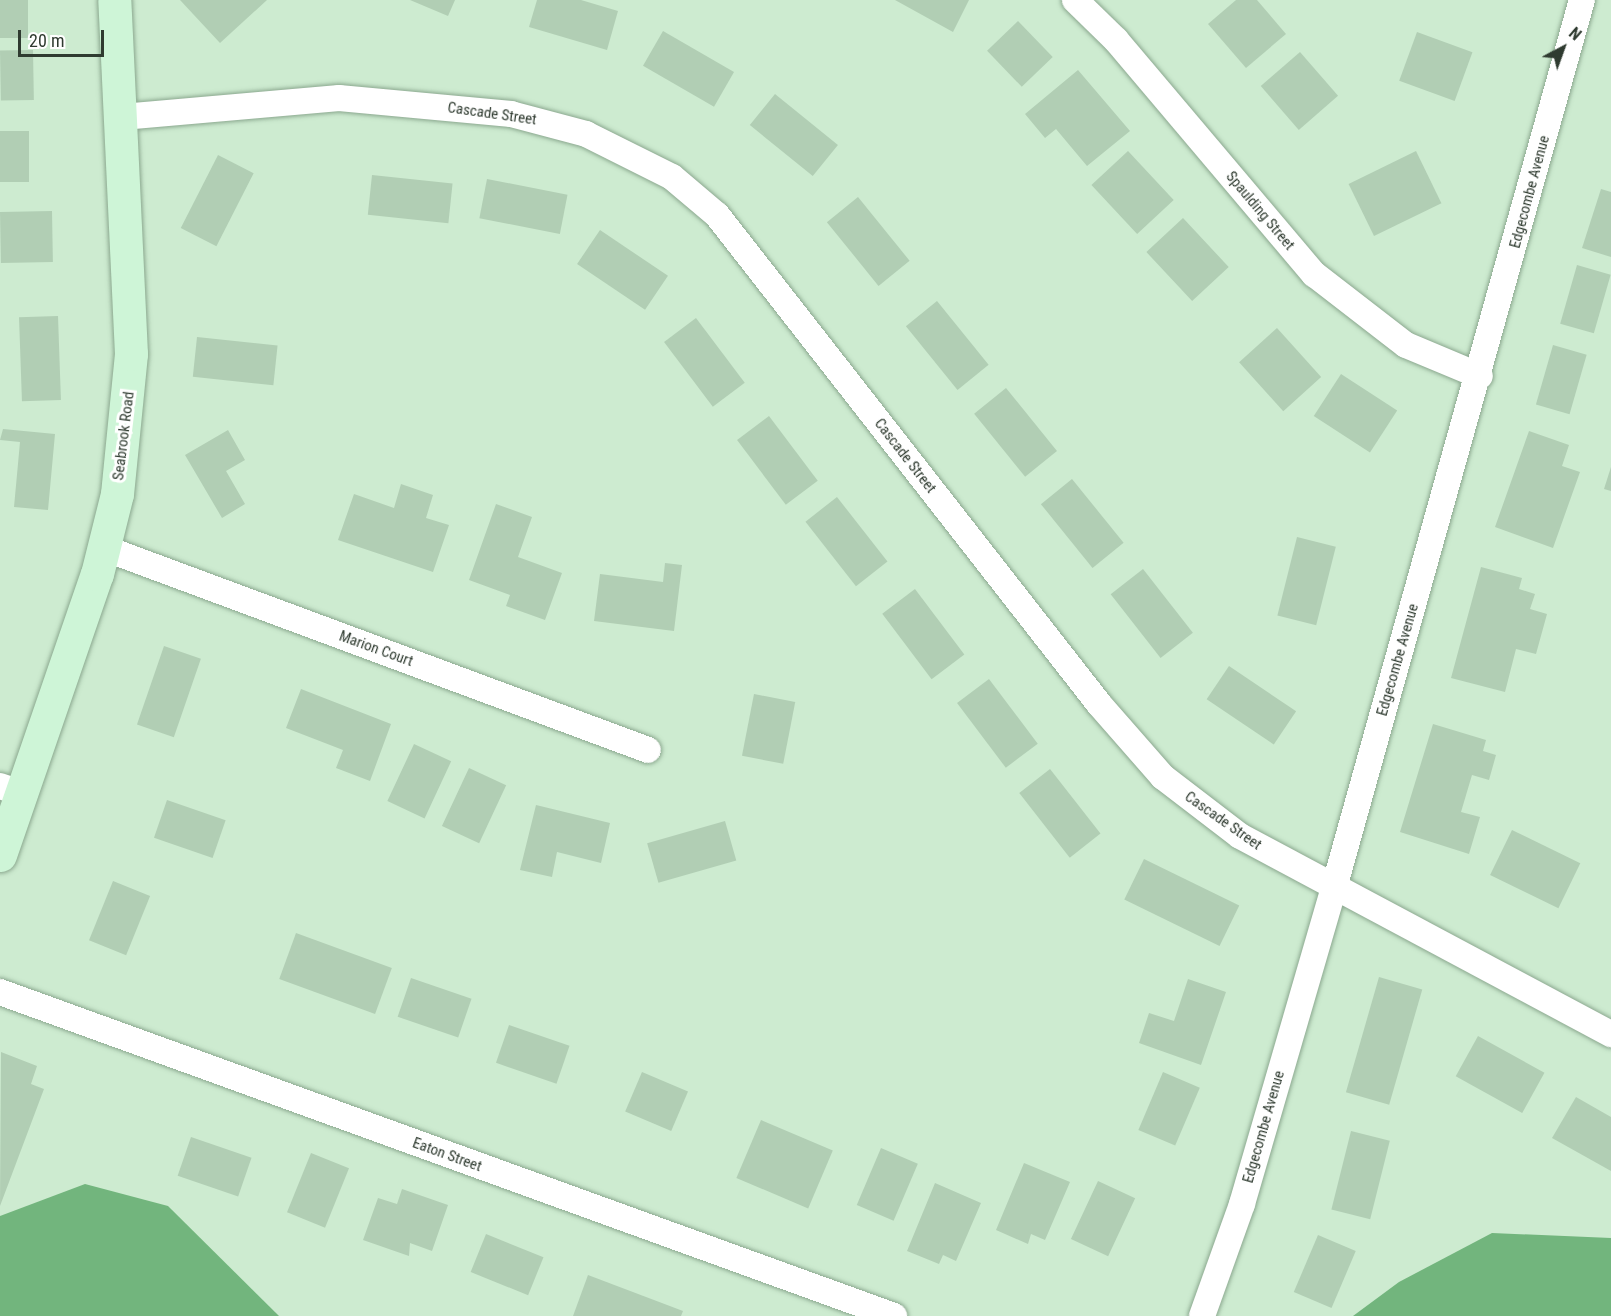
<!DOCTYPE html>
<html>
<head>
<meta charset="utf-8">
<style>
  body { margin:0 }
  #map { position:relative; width:1611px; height:1316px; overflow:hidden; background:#cdebd0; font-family:"Roboto Condensed",sans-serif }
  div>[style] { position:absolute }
  .forest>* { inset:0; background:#72b57d }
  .building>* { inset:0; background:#b1ceb4; transform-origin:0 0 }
  .roads { filter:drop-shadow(0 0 2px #8ba88f) drop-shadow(0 0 2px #8ba88f) }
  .street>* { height:26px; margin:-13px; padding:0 13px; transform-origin:13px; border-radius:13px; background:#fff }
  .secondary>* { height:33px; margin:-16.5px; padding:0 16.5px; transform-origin:16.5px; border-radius:16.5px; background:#cef5d7 }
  span { translate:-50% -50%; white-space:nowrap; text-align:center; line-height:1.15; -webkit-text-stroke:6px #fff; paint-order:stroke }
  .street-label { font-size:15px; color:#2f3b30 }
  .north { position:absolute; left:1533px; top:18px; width:60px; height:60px; -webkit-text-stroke:4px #fff; paint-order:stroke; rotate:41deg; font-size:16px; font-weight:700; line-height:24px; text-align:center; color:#2f3b30 }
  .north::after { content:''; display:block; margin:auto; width:21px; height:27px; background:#2f3b30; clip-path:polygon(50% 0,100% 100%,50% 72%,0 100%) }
  .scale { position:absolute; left:18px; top:30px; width:86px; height:27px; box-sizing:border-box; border:3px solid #2f3b30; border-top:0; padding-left:8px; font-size:18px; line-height:21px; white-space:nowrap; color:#2f3b30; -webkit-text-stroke:4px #fff; paint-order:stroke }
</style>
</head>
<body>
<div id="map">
  <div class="forest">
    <div style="clip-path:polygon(85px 1184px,168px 1206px,279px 1316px,0 1316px,0 1216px)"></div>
    <div style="clip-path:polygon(1492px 1233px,1611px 1238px,1611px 1316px,1353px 1316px,1399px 1282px)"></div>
  </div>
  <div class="building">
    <div style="left:0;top:0;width:28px;height:38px"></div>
    <div style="clip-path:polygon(180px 0,267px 0,220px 43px)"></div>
    <div style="clip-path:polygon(410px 0,455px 0,448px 16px)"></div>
    <div style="clip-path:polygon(537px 0,581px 0,618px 11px,607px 50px,529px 27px)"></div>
    <div style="clip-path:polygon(895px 0,969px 0,953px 32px)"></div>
    <div style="clip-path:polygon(1236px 0,1257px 0,1286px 34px,1246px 68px,1208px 24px)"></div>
    <div style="left:1018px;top:21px;width:50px;height:43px;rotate:46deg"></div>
    <div style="left:663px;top:31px;width:82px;height:40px;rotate:30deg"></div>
    <div style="left:1417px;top:32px;width:59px;height:52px;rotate:20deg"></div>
    <div style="left:33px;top:50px;width:50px;height:33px;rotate:89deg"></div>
    <div style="left:1300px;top:52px;width:58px;height:52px;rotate:49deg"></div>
    <div style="clip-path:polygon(1078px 70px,1130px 131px,1087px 166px,1056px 129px,1045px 138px,1025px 114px)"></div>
    <div style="left:775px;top:94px;width:81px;height:40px;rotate:39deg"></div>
    <div style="left:0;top:131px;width:29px;height:51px"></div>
    <div style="left:1128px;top:151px;width:67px;height:50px;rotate:47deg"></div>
    <div style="left:1416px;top:151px;width:58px;height:75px;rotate:64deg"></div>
    <div style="left:218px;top:155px;width:40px;height:82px;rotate:27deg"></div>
    <div style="left:372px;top:175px;width:81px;height:40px;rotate:6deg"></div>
    <div style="left:487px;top:179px;width:82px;height:40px;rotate:11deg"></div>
    <div style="clip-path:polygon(1601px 189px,1611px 192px,1611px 257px,1582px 248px)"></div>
    <div style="left:858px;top:197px;width:82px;height:40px;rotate:51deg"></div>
    <div style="left:52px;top:211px;width:51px;height:52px;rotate:89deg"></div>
    <div style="left:1183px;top:218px;width:67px;height:50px;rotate:47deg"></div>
    <div style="left:600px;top:230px;width:82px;height:41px;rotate:34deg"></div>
    <div style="left:1577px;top:265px;width:35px;height:61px;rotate:16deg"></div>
    <div style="left:937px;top:301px;width:82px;height:40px;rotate:51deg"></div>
    <div style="left:58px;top:316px;width:84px;height:39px;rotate:88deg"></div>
    <div style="left:696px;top:318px;width:81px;height:40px;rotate:53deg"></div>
    <div style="left:1277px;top:328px;width:66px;height:51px;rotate:48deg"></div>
    <div style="left:197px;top:337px;width:81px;height:40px;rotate:6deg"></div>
    <div style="left:1553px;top:345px;width:35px;height:62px;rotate:16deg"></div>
    <div style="left:1341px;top:374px;width:67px;height:50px;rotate:33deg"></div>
    <div style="left:1006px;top:388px;width:81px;height:41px;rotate:51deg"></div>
    <div style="left:769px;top:416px;width:81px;height:40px;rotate:53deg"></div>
    <div style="clip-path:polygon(3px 429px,55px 434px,48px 510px,14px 507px,20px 442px,0 440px)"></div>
    <div style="clip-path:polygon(228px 430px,245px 460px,226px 471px,245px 504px,222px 518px,185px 455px)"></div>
    <div style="clip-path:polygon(1529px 431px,1569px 445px,1562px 466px,1580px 472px,1553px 548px,1495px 527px)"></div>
    <div style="clip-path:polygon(1611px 467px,1611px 491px,1604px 489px)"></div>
    <div style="left:1072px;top:479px;width:82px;height:40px;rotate:51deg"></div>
    <div style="clip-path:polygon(401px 484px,433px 495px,426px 518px,449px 525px,433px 572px,338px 540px,354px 494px,394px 508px)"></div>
    <div style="left:837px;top:497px;width:82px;height:40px;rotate:52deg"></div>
    <div style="clip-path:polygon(496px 504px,532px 517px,518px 557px,562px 573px,545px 620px,506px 606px,510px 595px,469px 580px)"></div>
    <div style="left:1297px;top:537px;width:40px;height:81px;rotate:14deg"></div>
    <div style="clip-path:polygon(665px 563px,682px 565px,674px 631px,594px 621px,600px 574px,663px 582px)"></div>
    <div style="clip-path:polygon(1481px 567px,1522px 578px,1519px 589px,1535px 594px,1530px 609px,1547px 614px,1536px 654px,1516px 649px,1505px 692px,1451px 678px)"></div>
    <div style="left:1143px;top:569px;width:81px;height:41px;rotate:52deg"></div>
    <div style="left:915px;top:589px;width:82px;height:41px;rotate:53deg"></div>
    <div style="left:164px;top:646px;width:39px;height:83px;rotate:19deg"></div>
    <div style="left:1229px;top:666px;width:81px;height:40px;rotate:34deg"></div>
    <div style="left:989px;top:679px;width:81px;height:40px;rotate:53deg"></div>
    <div style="clip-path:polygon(301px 689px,391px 724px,370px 781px,336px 768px,343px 750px,286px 728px)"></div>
    <div style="left:754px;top:694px;width:42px;height:63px;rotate:11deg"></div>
    <div style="clip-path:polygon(1433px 724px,1486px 740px,1483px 751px,1496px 755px,1489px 780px,1472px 775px,1461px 812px,1480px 817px,1469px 854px,1400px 832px)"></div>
    <div style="left:414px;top:744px;width:41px;height:63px;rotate:25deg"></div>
    <div style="left:469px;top:768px;width:41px;height:64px;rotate:25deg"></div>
    <div style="left:1050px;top:769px;width:82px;height:39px;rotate:52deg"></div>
    <div style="left:167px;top:800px;width:62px;height:40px;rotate:19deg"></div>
    <div style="clip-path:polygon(536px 805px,610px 823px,601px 863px,557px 852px,552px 877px,520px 870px)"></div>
    <div style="left:725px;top:821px;width:41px;height:81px;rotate:74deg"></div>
    <div style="left:1512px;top:830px;width:76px;height:50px;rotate:26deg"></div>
    <div style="left:1144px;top:859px;width:106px;height:45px;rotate:26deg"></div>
    <div style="left:113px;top:881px;width:40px;height:64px;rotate:22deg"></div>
    <div style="left:296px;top:933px;width:102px;height:49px;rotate:20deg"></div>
    <div style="left:1379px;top:977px;width:45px;height:120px;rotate:16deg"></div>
    <div style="left:411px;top:978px;width:64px;height:41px;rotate:19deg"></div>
    <div style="clip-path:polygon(1188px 979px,1226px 992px,1201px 1065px,1139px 1043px,1149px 1013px,1174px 1021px)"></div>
    <div style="left:509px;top:1025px;width:64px;height:40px;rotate:19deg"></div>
    <div style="left:1478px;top:1036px;width:76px;height:46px;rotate:29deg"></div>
    <div style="clip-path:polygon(1px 1052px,37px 1066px,31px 1084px,44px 1089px,0 1206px)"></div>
    <div style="left:642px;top:1072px;width:50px;height:43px;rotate:23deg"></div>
    <div style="left:1163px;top:1072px;width:40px;height:63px;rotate:23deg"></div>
    <div style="clip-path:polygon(1576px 1097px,1611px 1117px,1611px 1171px,1552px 1138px)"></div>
    <div style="left:761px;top:1120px;width:78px;height:63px;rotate:23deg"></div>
    <div style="left:1351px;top:1131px;width:40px;height:81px;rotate:14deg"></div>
    <div style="left:191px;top:1137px;width:64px;height:41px;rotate:19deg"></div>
    <div style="left:881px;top:1148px;width:40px;height:62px;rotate:23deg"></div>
    <div style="left:311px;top:1153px;width:41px;height:64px;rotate:22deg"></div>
    <div style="clip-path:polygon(1024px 1163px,1070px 1182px,1045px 1240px,1031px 1234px,1028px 1244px,996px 1230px)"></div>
    <div style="left:1098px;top:1181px;width:41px;height:64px;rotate:25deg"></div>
    <div style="clip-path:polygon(935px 1183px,981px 1203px,956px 1261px,943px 1255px,939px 1264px,907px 1251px)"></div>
    <div style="clip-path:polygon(402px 1189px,448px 1205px,432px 1251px,410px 1243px,409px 1256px,363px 1240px,378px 1198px,397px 1204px)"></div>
    <div style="left:486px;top:1234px;width:62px;height:41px;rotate:22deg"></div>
    <div style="left:1318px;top:1235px;width:41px;height:62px;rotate:23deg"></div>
    <div style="clip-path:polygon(588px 1275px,683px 1311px,681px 1316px,573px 1316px)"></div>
  </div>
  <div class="roads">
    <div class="street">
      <div style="left:1075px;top:0;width:57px;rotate:44.3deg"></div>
      <div style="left:1116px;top:40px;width:307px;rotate:49.8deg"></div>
      <div style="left:1314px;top:274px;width:116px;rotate:37.7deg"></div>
      <div style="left:1406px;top:345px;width:80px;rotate:22.7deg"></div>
      <div style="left:122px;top:117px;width:218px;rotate:-5deg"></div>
      <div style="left:339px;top:98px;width:173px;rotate:5.3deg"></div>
      <div style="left:511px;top:114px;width:78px;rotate:14.9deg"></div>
      <div style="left:586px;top:134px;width:96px;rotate:26.6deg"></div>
      <div style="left:672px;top:177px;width:59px;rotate:40.2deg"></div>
      <div style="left:717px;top:215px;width:621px;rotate:52deg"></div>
      <div style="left:1099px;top:704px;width:97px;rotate:48.8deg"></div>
      <div style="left:1163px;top:777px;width:97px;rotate:37.5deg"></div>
      <div style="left:1240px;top:836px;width:421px;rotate:28.1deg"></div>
      <div style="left:104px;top:548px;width:580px;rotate:20.37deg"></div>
      <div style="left:0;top:786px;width:21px;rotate:19deg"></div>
      <div style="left:0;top:992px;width:951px;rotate:19.92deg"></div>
      <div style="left:1202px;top:1316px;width:119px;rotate:-70.3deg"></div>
      <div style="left:1242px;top:1204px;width:329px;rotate:-73.8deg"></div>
      <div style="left:1334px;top:888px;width:922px;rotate:-74.4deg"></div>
    </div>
    <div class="secondary">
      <div style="left:0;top:855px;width:297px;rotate:-71deg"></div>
      <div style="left:97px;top:574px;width:82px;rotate:-76deg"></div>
      <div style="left:117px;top:494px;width:141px;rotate:-84.3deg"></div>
      <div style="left:131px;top:354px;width:354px;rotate:-92.7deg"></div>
    </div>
  </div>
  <div class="street-label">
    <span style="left:492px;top:114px;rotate:8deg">Cascade Street</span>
    <span style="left:1530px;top:192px;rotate:-75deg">Edgecombe Avenue</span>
    <span style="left:1260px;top:211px;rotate:50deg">Spaulding Street</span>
    <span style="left:124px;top:436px;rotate:-83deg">Seabrook Road</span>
    <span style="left:905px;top:456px;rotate:52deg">Cascade Street</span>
    <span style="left:376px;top:649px;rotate:20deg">Marion Court</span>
    <span style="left:1398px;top:660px;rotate:-74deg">Edgecombe Avenue</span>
    <span style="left:1223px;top:821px;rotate:35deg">Cascade Street</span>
    <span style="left:1264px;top:1127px;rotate:-74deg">Edgecombe Avenue</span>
    <span style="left:447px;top:1155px;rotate:20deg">Eaton Street</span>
  </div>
  <div class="north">N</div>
  <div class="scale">20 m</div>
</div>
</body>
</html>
